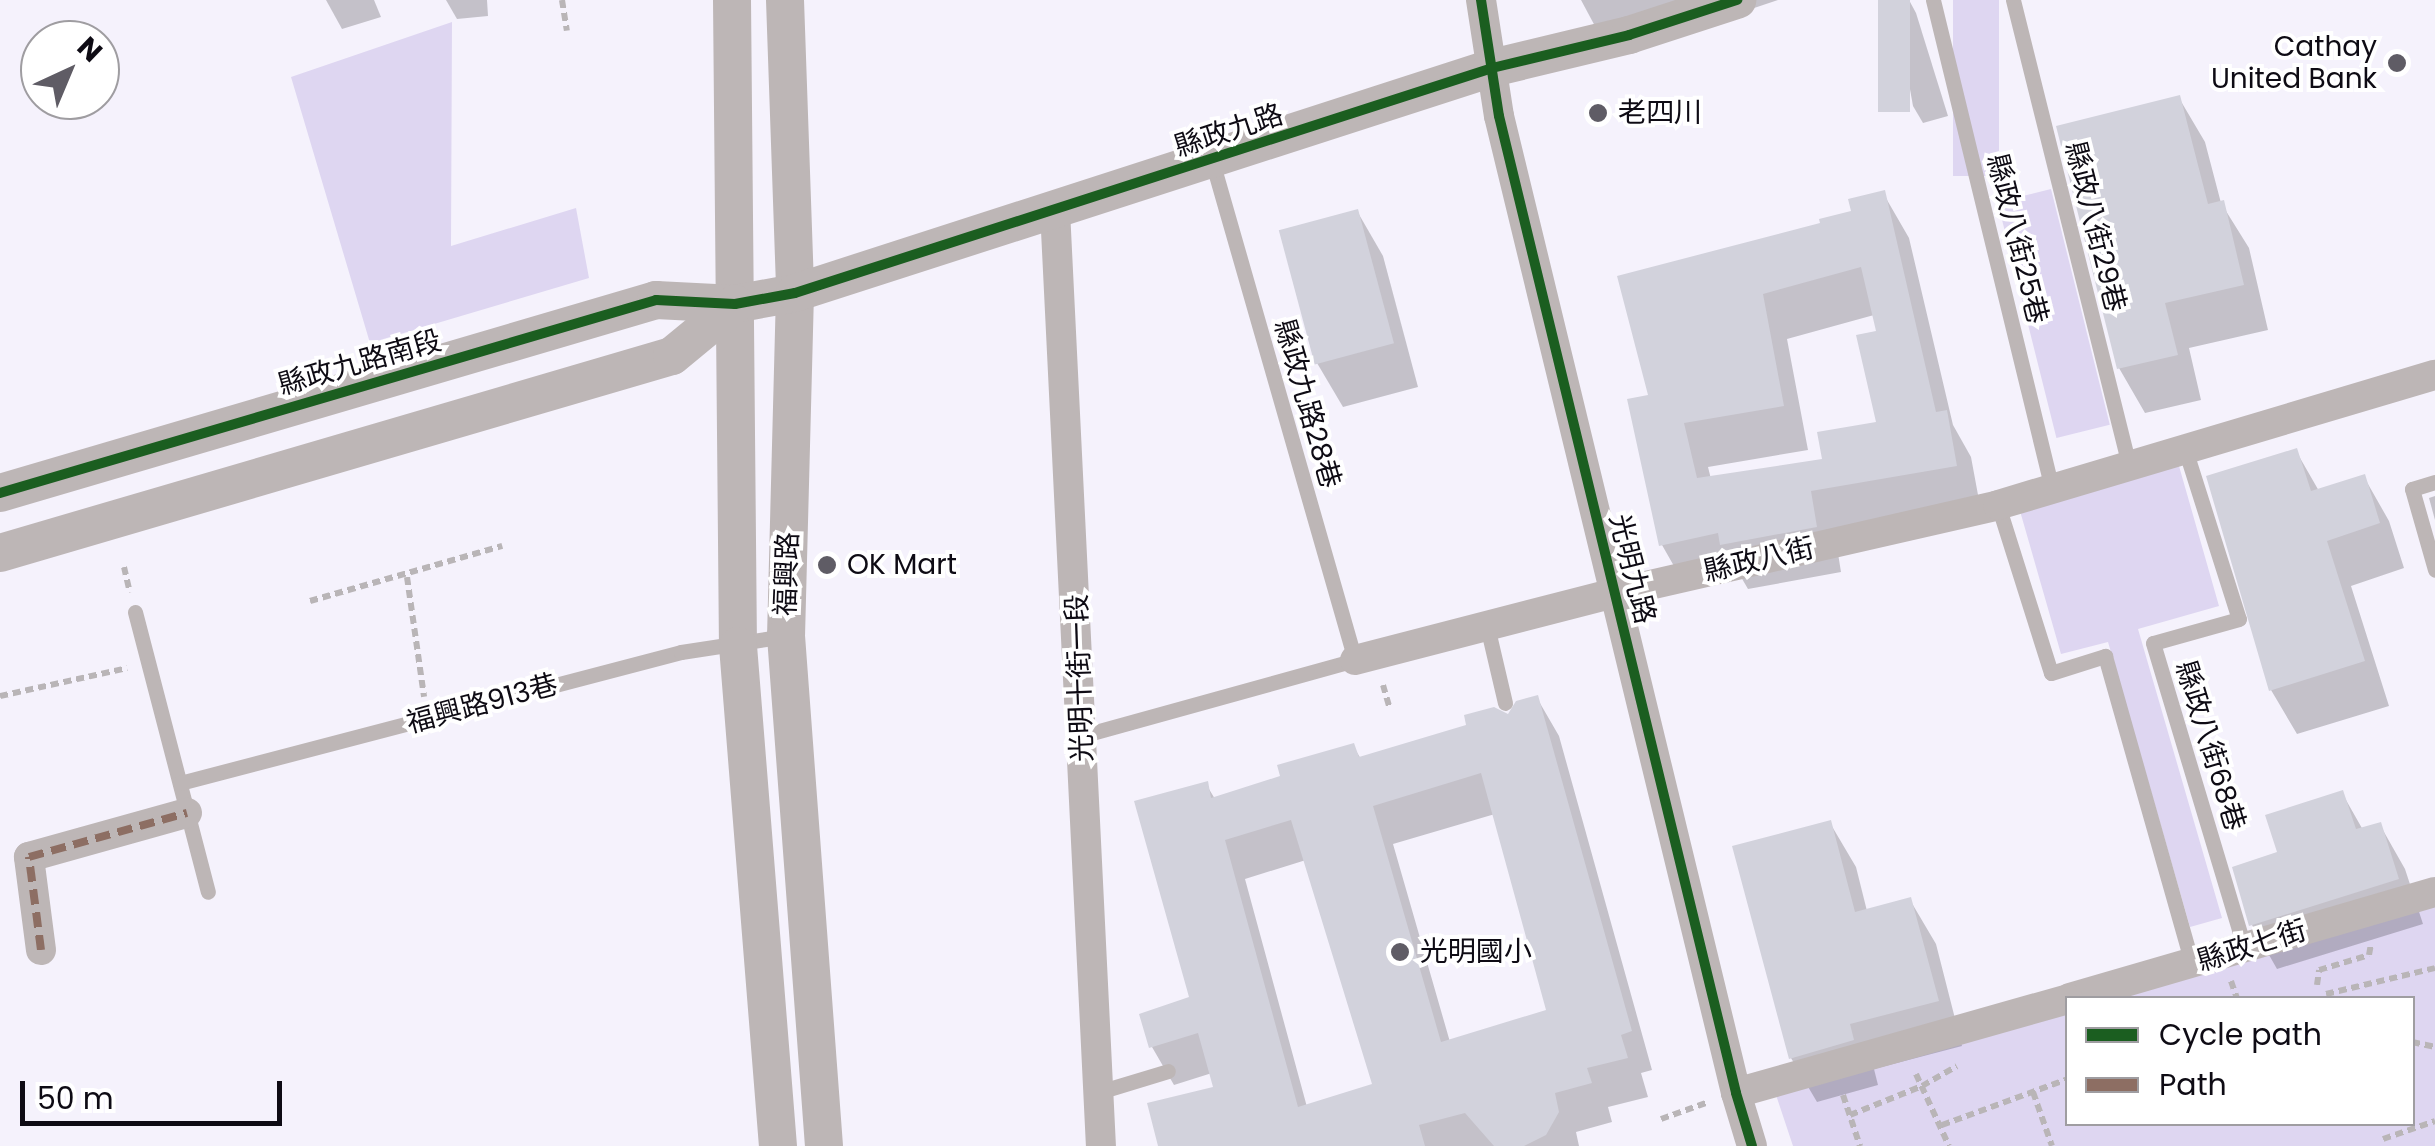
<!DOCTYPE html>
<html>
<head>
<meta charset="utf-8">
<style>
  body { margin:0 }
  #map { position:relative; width:2435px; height:1146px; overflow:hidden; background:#f5f2fc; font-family:Poppins,"Noto Sans TC",sans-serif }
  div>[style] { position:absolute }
  .green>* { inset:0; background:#ded6f1; transform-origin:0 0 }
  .shadow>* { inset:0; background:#0003 }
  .building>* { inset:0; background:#d2d2dc; transform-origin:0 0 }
  .path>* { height:6px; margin-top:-3px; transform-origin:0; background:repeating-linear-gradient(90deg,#b9b5b7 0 8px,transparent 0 13px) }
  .service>* { height:15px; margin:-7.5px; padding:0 7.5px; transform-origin:7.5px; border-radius:7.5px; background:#bdb6b6 }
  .minor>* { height:30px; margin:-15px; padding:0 15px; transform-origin:15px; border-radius:15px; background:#bdb6b6 }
  .tertiary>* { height:38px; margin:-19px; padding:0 19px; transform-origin:19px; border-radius:19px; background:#bdb6b6 }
  .quiet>* { height:8px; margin-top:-4px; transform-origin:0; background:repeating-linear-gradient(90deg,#8d6e63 0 15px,transparent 0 23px) }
  .cycleway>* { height:10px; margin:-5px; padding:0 5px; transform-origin:5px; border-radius:5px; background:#1b5e20 }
  .dots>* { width:28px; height:28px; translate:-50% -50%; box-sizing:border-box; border:5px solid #fff; border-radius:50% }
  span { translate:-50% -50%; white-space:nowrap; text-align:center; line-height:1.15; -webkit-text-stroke:8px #fff; paint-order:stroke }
  .poi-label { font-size:28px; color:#0e0b14 }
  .right { translate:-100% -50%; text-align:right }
  .left { translate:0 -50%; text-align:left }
  .street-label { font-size:28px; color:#0e0b14 }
  .legend { position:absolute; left:2065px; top:996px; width:350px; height:130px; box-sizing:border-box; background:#fff; border:2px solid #9f9da1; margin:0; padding:12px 18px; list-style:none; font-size:30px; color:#0e0b14 }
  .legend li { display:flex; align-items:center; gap:20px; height:50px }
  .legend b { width:50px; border:2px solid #9f9da1 }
  .north { position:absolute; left:20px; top:20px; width:100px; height:100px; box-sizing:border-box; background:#fff; border:2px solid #9f9da1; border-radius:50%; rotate:44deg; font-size:28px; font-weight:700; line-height:40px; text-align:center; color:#0e0b14 }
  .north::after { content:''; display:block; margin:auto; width:35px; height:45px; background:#5f5c65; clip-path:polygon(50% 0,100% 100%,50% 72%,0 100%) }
  .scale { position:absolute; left:20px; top:1081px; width:262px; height:45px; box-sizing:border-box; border:5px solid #0e0b14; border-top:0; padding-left:12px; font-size:30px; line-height:35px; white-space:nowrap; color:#0e0b14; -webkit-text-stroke:8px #fff; paint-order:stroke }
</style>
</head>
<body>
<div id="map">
  <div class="green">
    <div style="left:1953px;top:0;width:46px;height:176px"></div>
    <div style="clip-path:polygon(452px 22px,451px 246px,576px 208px,589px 278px,370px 343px,291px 77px)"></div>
    <div style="left:2051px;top:189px;width:243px;height:55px;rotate:76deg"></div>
    <div style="clip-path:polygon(2179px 466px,2219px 606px,2138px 629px,2222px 918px,2190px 927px,2108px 642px,2061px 654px,2020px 511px)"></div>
    <div style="clip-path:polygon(2435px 903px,2435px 1146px,1793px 1146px,1775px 1092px,2067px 1008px,2068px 1124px,2412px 1124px,2412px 998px,2101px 998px)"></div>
  </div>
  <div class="shadow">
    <div style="clip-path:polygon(326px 0,374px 0,381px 17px,342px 29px)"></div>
    <div style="clip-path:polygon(446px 0,487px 0,488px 16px,457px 19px)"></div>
    <div style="clip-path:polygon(1581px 0,1778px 0,1611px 56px)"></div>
    <div style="clip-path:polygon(1894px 0,1909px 0,1916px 13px,1948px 116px,1923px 123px,1913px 106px)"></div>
    <div style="clip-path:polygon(2179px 98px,2205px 142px,2221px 203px,2249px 248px,2268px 330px,2189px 348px,2201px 400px,2145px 413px,2119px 368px)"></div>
    <div style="clip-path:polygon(evenodd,1883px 193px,1909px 238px,1953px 425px,1971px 457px,1981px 511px,1835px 535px,1841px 572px,1748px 589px,1741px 577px,1687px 589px,1662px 545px,1651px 397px,1823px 225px,1854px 213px,1883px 193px,1874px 315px,1879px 333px,1879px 424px,1824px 462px,1711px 479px,1708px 467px,1808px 450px,1787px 339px,1874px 315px)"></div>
    <div style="clip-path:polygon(1357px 211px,1383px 256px,1418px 387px,1343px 407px,1317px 363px)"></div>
    <div style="clip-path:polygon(2296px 451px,2319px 491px,2364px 477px,2389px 521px,2404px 568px,2351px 586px,2389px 706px,2297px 734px,2271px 690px)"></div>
    <div style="clip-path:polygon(2435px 496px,2435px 520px,2429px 498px)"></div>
    <div style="clip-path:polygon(evenodd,1537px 698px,1559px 736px,1652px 1070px,1641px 1073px,1648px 1097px,1608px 1107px,1612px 1122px,1576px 1132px,1579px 1146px,1162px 1146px,1216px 1088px,1212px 1073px,1174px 1085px,1152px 1047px,1192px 999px,1206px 784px,1215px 799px,1283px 778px,1353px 746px,1361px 759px,1509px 717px,1537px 698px,1495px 814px,1549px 1012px,1450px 1042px,1393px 844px,1495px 814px,1537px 698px,1306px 860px,1376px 1086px,1307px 1107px,1245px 879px,1306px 860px)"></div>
    <div style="clip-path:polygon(2342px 793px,2363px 830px,2380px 825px,2405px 869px,2423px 924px,2277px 969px,2252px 925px,2280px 854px)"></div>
    <div style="clip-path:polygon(1830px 823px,1856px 867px,1867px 911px,1910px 900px,1936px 944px,1962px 1046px,1874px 1069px,1878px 1085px,1817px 1102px,1791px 1058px)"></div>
  </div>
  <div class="building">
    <div style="left:1878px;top:0;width:32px;height:112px"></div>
    <div style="clip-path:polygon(2180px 95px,2208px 204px,2224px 200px,2244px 285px,2165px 303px,2178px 355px,2117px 369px,2056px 126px)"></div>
    <div style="clip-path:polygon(evenodd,1885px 190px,1936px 412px,1947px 410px,1957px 466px,1811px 491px,1817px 527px,1720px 545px,1718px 533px,1659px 546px,1627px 399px,1648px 395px,1617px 276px,1820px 223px,1819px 219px,1851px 211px,1848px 199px,1885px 190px,1861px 267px,1876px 331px,1856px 335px,1876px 422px,1817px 432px,1822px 459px,1697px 478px,1684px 423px,1784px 406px,1763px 294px,1861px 267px)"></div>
    <div style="left:1358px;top:209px;width:139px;height:82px;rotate:75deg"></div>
    <div style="clip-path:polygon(2297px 448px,2311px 491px,2365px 474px,2380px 523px,2327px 541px,2365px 661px,2269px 691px,2206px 476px)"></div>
    <div style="clip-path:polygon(evenodd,1538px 695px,1632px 1031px,1621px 1035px,1628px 1058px,1587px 1068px,1592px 1083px,1555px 1093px,1559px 1112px,1546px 1135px,1524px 1146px,1494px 1146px,1465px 1113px,1419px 1125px,1425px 1146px,1158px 1146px,1147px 1103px,1213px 1087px,1198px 1033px,1149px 1048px,1139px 1014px,1189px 997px,1134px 801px,1208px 781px,1211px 798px,1280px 776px,1277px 765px,1354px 743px,1359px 757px,1466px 725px,1464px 715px,1494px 707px,1508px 714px,1516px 701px,1538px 695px,1481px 773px,1546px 1010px,1441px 1042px,1373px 806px,1481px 773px,1538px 695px,1291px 820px,1372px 1084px,1298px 1107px,1225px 840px,1291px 820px)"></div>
    <div style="clip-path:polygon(2343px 790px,2356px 829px,2381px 822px,2399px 879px,2249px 926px,2232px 867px,2277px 852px,2265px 815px)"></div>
    <div style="clip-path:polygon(1831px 820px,1855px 912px,1911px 897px,1939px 1001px,1850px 1024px,1854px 1040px,1789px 1059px,1732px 846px)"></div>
  </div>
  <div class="path">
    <div style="left:562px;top:0;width:31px;rotate:81deg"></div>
    <div style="left:124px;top:567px;width:26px;rotate:77deg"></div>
    <div style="left:407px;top:577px;width:121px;rotate:81.9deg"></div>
    <div style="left:310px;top:601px;width:200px;rotate:-16deg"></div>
    <div style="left:1383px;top:685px;width:22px;rotate:74deg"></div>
    <div style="left:0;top:696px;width:130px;rotate:-12.4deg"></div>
    <div style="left:2231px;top:981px;width:18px;rotate:71deg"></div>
    <div style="left:2317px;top:985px;width:15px;rotate:-82deg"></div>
    <div style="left:2319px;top:970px;width:52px;rotate:-16.7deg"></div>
    <div style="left:2369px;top:955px;width:11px;rotate:-80deg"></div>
    <div style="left:2326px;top:994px;width:112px;rotate:-13.4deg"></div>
    <div style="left:2412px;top:1042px;width:24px;rotate:12deg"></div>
    <div style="left:1916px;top:1074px;width:79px;rotate:65.4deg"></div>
    <div style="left:2033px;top:1092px;width:57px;rotate:70.6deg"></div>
    <div style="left:1843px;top:1095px;width:54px;rotate:71.6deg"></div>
    <div style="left:1850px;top:1115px;width:78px;rotate:-21.9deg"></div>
    <div style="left:1922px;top:1086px;width:40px;rotate:-29.7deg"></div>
    <div style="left:1661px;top:1119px;width:48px;rotate:-19.6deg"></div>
    <div style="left:1942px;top:1125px;width:134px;rotate:-20.1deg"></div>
    <div style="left:2383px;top:1139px;width:55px;rotate:-19.1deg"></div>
  </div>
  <div class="service">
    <div style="left:1933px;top:0;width:503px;rotate:76.32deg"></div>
    <div style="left:2013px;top:0;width:479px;rotate:76deg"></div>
    <div style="left:2185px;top:449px;width:178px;rotate:72.4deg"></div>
    <div style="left:2239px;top:619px;width:89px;rotate:164.4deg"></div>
    <div style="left:2153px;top:643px;width:317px;rotate:73.3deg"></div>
    <div style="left:2435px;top:482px;width:24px;rotate:163deg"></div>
    <div style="left:2412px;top:489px;width:84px;rotate:74.1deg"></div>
    <div style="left:1998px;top:505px;width:176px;rotate:72.5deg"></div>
    <div style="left:2051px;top:673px;width:57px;rotate:-17.5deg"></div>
    <div style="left:2105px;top:656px;width:320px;rotate:74.2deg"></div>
    <div style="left:135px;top:612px;width:289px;rotate:75.4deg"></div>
    <div style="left:1487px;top:626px;width:79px;rotate:76.8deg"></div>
    <div style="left:1081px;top:736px;width:284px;rotate:-15.5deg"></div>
    <div style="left:1355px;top:660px;width:519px;rotate:-105.99deg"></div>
    <div style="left:180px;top:783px;width:518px;rotate:-14.65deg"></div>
    <div style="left:681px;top:652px;width:106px;rotate:-8.7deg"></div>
    <div style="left:1099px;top:1092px;width:72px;rotate:-16.9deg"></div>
  </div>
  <div class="minor">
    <div style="left:1481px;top:0;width:117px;rotate:81.2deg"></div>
    <div style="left:1499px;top:116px;width:1005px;rotate:76.36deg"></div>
    <div style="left:1736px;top:1093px;width:55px;rotate:73.2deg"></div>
    <div style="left:1055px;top:210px;width:937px;rotate:87.19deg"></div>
    <div style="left:1355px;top:660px;width:268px;rotate:-14.5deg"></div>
    <div style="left:1615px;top:593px;width:393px;rotate:-12.9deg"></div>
    <div style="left:1998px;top:505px;width:456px;rotate:-16.6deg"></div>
    <div style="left:41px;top:950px;width:94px;rotate:-97.4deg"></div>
    <div style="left:29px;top:857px;width:164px;rotate:-15.6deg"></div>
    <div style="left:2070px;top:998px;width:380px;rotate:-16.2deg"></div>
    <div style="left:1736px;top:1093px;width:345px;rotate:-15.8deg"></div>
  </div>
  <div class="tertiary">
    <div style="left:732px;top:0;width:646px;rotate:89.47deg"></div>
    <div style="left:738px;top:646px;width:502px;rotate:85.43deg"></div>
    <div style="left:785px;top:0;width:293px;rotate:88deg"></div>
    <div style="left:795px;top:293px;width:343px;rotate:91.5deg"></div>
    <div style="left:786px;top:636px;width:511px;rotate:85.74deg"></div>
    <div style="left:0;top:493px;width:684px;rotate:-16.39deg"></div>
    <div style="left:656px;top:300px;width:79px;rotate:2.9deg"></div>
    <div style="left:735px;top:304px;width:61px;rotate:-10.4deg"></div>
    <div style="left:795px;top:293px;width:732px;rotate:-17.89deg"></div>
    <div style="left:1492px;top:68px;width:141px;rotate:-13.5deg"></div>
    <div style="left:1629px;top:35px;width:114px;rotate:-18deg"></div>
    <div style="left:0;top:553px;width:700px;rotate:-16.34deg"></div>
    <div style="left:672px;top:356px;width:82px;rotate:-39.5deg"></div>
  </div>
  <div class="quiet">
    <div style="left:41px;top:950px;width:94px;rotate:-97.4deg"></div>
    <div style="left:29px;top:857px;width:164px;rotate:-15.6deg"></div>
  </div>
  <div class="cycleway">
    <div style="left:1481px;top:0;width:117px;rotate:81.2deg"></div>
    <div style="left:1499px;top:116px;width:1005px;rotate:76.36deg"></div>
    <div style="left:1736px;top:1093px;width:55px;rotate:73.2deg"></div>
    <div style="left:0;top:493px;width:684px;rotate:-16.39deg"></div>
    <div style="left:656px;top:300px;width:79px;rotate:2.9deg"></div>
    <div style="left:735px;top:304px;width:61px;rotate:-10.4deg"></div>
    <div style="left:795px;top:293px;width:732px;rotate:-17.89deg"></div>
    <div style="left:1492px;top:68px;width:141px;rotate:-13.5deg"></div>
    <div style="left:1629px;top:35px;width:114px;rotate:-18deg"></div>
  </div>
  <div class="dots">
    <div style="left:2397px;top:63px;background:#5f5c65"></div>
    <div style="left:1598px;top:113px;background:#5f5c65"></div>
    <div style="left:827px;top:565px;background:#5f5c65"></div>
    <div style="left:1400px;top:952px;background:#5f5c65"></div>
  </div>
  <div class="poi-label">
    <span class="right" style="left:2377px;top:63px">Cathay<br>United Bank</span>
    <span class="left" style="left:1618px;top:113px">老四川</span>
    <span class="left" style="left:847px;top:565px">OK Mart</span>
    <span class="left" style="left:1420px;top:952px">光明國小</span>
  </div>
  <div class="street-label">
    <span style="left:1229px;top:131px;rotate:-18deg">縣政九路</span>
    <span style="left:2095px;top:227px;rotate:76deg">縣政八街29巷</span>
    <span style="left:2017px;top:239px;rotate:76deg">縣政八街25巷</span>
    <span style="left:360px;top:363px;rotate:-16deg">縣政九路南段</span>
    <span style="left:1307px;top:404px;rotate:74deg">縣政九路28巷</span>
    <span style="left:1759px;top:560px;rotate:-13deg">縣政八街</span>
    <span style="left:1632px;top:569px;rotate:76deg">光明九路</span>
    <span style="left:787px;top:574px;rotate:-88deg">福興路</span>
    <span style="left:1080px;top:678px;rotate:-92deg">光明十街一段</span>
    <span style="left:482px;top:704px;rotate:-15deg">福興路913巷</span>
    <span style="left:2210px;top:746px;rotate:73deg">縣政八街68巷</span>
    <span style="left:2252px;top:946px;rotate:-17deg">縣政七街</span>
  </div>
  <ul class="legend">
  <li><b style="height:12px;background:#1b5e20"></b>Cycle path</li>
  <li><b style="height:12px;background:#8d6e63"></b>Path</li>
  </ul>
  <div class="north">N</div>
  <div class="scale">50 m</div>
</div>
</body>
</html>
